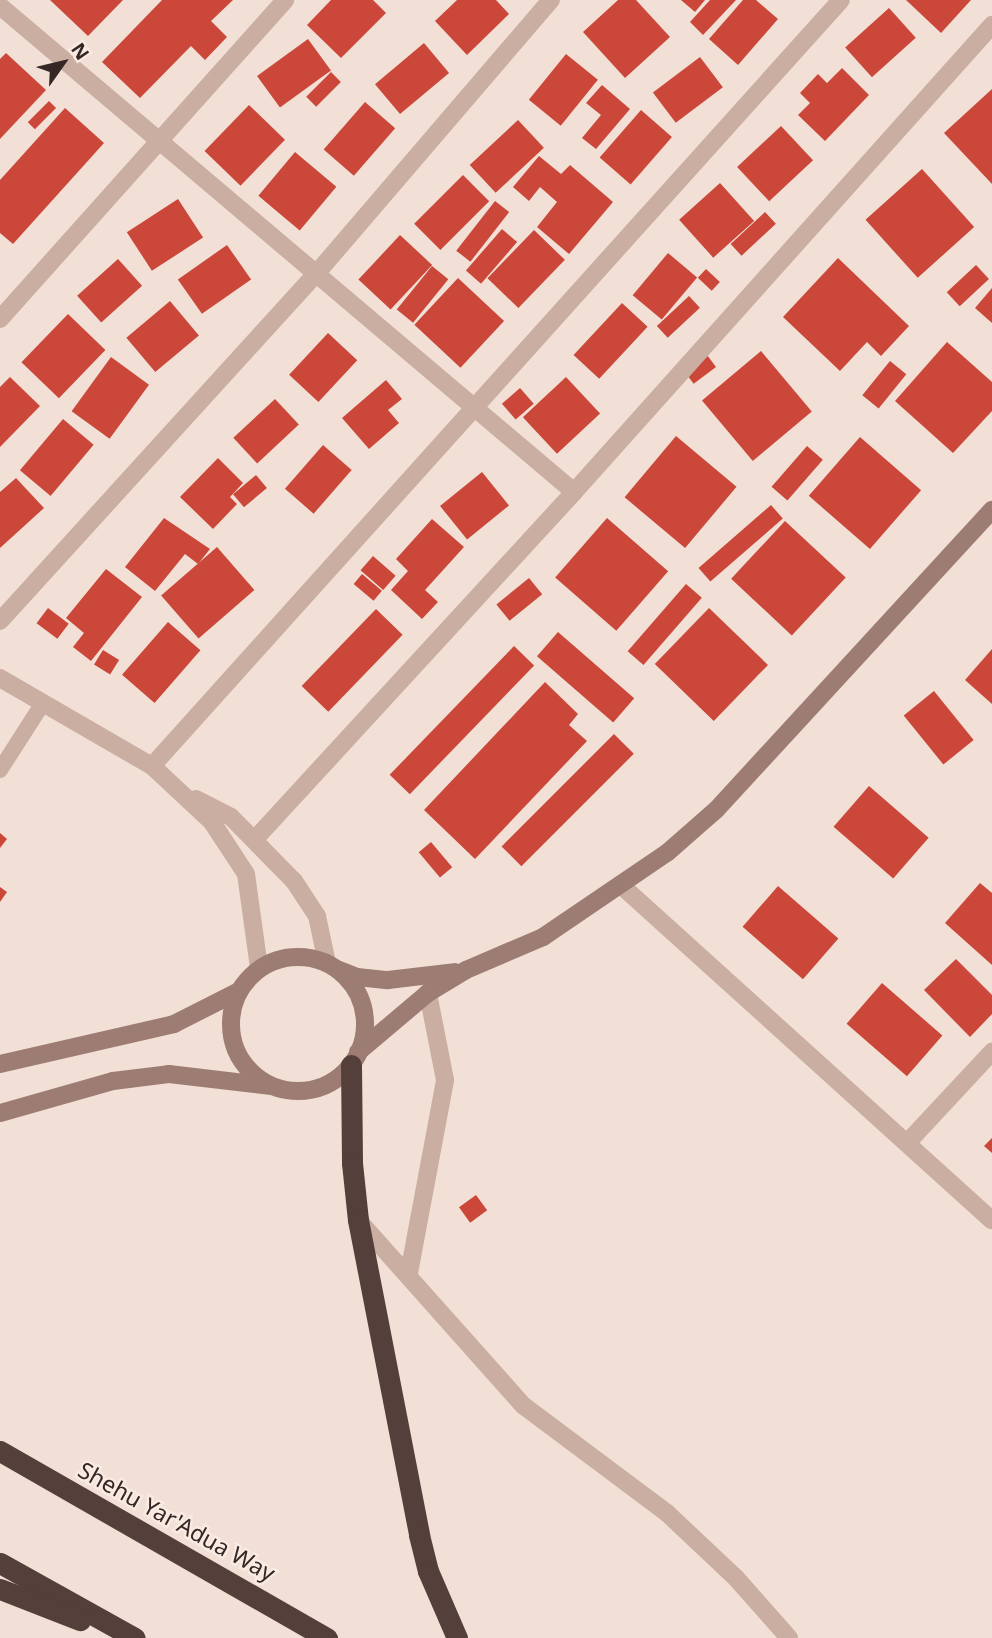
<!DOCTYPE html>
<html>
<head>
<meta charset="utf-8">
<style>
  body { margin:0 }
  #map { position:relative; width:992px; height:1638px; overflow:hidden; background:#f2e0d6; font-family:"Noto Sans",sans-serif }
  div>[style] { position:absolute }
  .building>* { inset:0; background:#cb473a; transform-origin:0 0 }
  .lane>* { height:16px; margin:-8px; padding:0 8px; transform-origin:8px; border-radius:8px; background:#caaea2 }
  .street>* { height:18px; margin:-9px; padding:0 9px; transform-origin:9px; border-radius:9px; background:#caaea2 }
  .secondary>* { height:18px; margin:-9px; padding:0 9px; transform-origin:9px; border-radius:9px; background:#9d7c73 }
  .secondary>.ring { margin:-9px; padding:0; box-sizing:content-box; background:none; border:18px solid #9d7c73; border-radius:50% }
  .highway>* { height:21px; margin:-10.5px; padding:0 10.5px; transform-origin:10.5px; border-radius:10.5px; background:#553f3b }
  span { translate:-50% -50%; white-space:nowrap; text-align:center; line-height:1.15; -webkit-text-stroke:5px #f9ebe2; paint-order:stroke }
  .street-label { font-size:23px; color:#342725 }
  .north { position:absolute; left:28px; top:28px; width:70px; height:70px; -webkit-text-stroke:5px #f9ebe2; paint-order:stroke; rotate:56deg; font-size:19px; font-weight:700; line-height:28px; text-align:center; color:#342725 }
  .north::after { content:''; display:block; margin:auto; width:24px; height:32px; background:#342725; clip-path:polygon(50% 0,100% 100%,50% 72%,0 100%) }
</style>
</head>
<body>
<div id="map">
  <div class="building">
    <div style="clip-path:polygon(50px 0,123px 0,88px 36px)"></div>
    <div style="clip-path:polygon(162px 0,233px 0,211px 21px,227px 37px,205px 60px,191px 46px,140px 98px,102px 62px)"></div>
    <div style="clip-path:polygon(331px 0,373px 0,386px 13px,341px 58px,307px 25px)"></div>
    <div style="clip-path:polygon(457px 0,496px 0,509px 14px,467px 55px,435px 21px)"></div>
    <div style="clip-path:polygon(618px 0,636px 0,670px 37px,625px 78px,583px 32px)"></div>
    <div style="clip-path:polygon(681px 0,705px 0,695px 12px)"></div>
    <div style="clip-path:polygon(710px 0,736px 0,703px 35px,690px 22px)"></div>
    <div style="clip-path:polygon(743px 0,756px 0,778px 19px,738px 65px,709px 39px)"></div>
    <div style="clip-path:polygon(906px 0,971px 0,941px 33px)"></div>
    <div style="left:889px;top:8px;width:40px;height:59px;rotate:48deg"></div>
    <div style="left:308px;top:39px;width:39px;height:63px;rotate:54deg"></div>
    <div style="left:424px;top:43px;width:39px;height:64px;rotate:50deg"></div>
    <div style="clip-path:polygon(6px 53px,46px 90px,0 139px,0 59px)"></div>
    <div style="left:566px;top:54px;width:41px;height:59px;rotate:39deg"></div>
    <div style="left:700px;top:57px;width:38px;height:59px;rotate:53deg"></div>
    <div style="clip-path:polygon(842px 68px,869px 95px,825px 141px,798px 115px,810px 103px,800px 93px,818px 74px,827px 83px)"></div>
    <div style="left:331px;top:72px;width:14px;height:35px;rotate:45deg"></div>
    <div style="clip-path:polygon(602px 85px,630px 109px,596px 149px,582px 138px,601px 115px,586px 103px)"></div>
    <div style="clip-path:polygon(992px 89px,992px 184px,944px 133px)"></div>
    <div style="left:49px;top:101px;width:10px;height:30px;rotate:45deg"></div>
    <div style="left:365px;top:102px;width:40px;height:63px;rotate:41deg"></div>
    <div style="left:249px;top:105px;width:50px;height:64px;rotate:44deg"></div>
    <div style="clip-path:polygon(65px 108px,104px 143px,13px 244px,0 233px,0 180px)"></div>
    <div style="left:641px;top:110px;width:41px;height:63px;rotate:41deg"></div>
    <div style="left:518px;top:120px;width:38px;height:66px;rotate:47deg"></div>
    <div style="left:781px;top:126px;width:47px;height:60px;rotate:47deg"></div>
    <div style="left:295px;top:152px;width:54px;height:57px;rotate:40deg"></div>
    <div style="clip-path:polygon(539px 156px,561px 174px,570px 165px,613px 202px,569px 254px,537px 227px,557px 202px,540px 187px,529px 201px,513px 187px)"></div>
    <div style="left:922px;top:169px;width:78px;height:76px;rotate:48deg"></div>
    <div style="left:463px;top:175px;width:37px;height:69px;rotate:45deg"></div>
    <div style="left:720px;top:183px;width:51px;height:55px;rotate:48deg"></div>
    <div style="left:178px;top:199px;width:46px;height:61px;rotate:57deg"></div>
    <div style="left:495px;top:201px;width:18px;height:63px;rotate:38deg"></div>
    <div style="left:765px;top:212px;width:16px;height:47px;rotate:47deg"></div>
    <div style="left:502px;top:229px;width:20px;height:55px;rotate:41deg"></div>
    <div style="left:534px;top:230px;width:43px;height:67px;rotate:44deg"></div>
    <div style="left:400px;top:235px;width:44px;height:61px;rotate:43deg"></div>
    <div style="left:227px;top:245px;width:42px;height:60px;rotate:55deg"></div>
    <div style="left:668px;top:253px;width:38px;height:55px;rotate:40deg"></div>
    <div style="clip-path:polygon(838px 258px,909px 326px,881px 356px,867px 342px,840px 371px,783px 317px)"></div>
    <div style="left:118px;top:259px;width:36px;height:55px;rotate:48deg"></div>
    <div style="left:976px;top:265px;width:19px;height:40px;rotate:47deg"></div>
    <div style="left:432px;top:266px;width:21px;height:56px;rotate:39deg"></div>
    <div style="left:706px;top:269px;width:19px;height:12px;rotate:43deg"></div>
    <div style="left:458px;top:278px;width:63px;height:64px;rotate:43deg"></div>
    <div style="clip-path:polygon(992px 288px,992px 323px,975px 308px)"></div>
    <div style="left:689px;top:296px;width:16px;height:44px;rotate:47deg"></div>
    <div style="left:170px;top:301px;width:45px;height:57px;rotate:50deg"></div>
    <div style="left:622px;top:303px;width:35px;height:71px;rotate:43deg"></div>
    <div style="left:68px;top:314px;width:52px;height:67px;rotate:44deg"></div>
    <div style="left:328px;top:333px;width:40px;height:57px;rotate:43deg"></div>
    <div style="clip-path:polygon(947px 342px,992px 382px,992px 411px,953px 453px,895px 401px)"></div>
    <div style="left:761px;top:351px;width:79px;height:77px;rotate:50deg"></div>
    <div style="left:707px;top:355px;width:15px;height:28px;rotate:53deg"></div>
    <div style="left:111px;top:357px;width:47px;height:67px;rotate:36deg"></div>
    <div style="left:890px;top:361px;width:21px;height:44px;rotate:39deg"></div>
    <div style="clip-path:polygon(10px 377px,40px 406px,0 447px,0 387px)"></div>
    <div style="left:566px;top:377px;width:50px;height:59px;rotate:47deg"></div>
    <div style="clip-path:polygon(386px 380px,402px 399px,388px 410px,399px 423px,369px 449px,342px 418px)"></div>
    <div style="left:520px;top:388px;width:21px;height:24px;rotate:49deg"></div>
    <div style="left:275px;top:399px;width:35px;height:57px;rotate:47deg"></div>
    <div style="left:63px;top:419px;width:40px;height:67px;rotate:40deg"></div>
    <div style="left:676px;top:436px;width:79px;height:80px;rotate:40deg"></div>
    <div style="left:860px;top:437px;width:81px;height:78px;rotate:41deg"></div>
    <div style="left:323px;top:445px;width:38px;height:58px;rotate:41deg"></div>
    <div style="left:807px;top:446px;width:21px;height:54px;rotate:41deg"></div>
    <div style="clip-path:polygon(218px 458px,243px 483px,230px 497px,237px 504px,213px 529px,180px 497px)"></div>
    <div style="left:482px;top:472px;width:43px;height:54px;rotate:51deg"></div>
    <div style="left:256px;top:475px;width:17px;height:30px;rotate:50deg"></div>
    <div style="clip-path:polygon(16px 478px,44px 508px,0 548px,0 492px)"></div>
    <div style="left:771px;top:505px;width:18px;height:96px;rotate:49deg"></div>
    <div style="clip-path:polygon(164px 518px,210px 549px,198px 564px,185px 554px,155px 591px,125px 567px)"></div>
    <div style="left:607px;top:518px;width:81px;height:79px;rotate:41deg"></div>
    <div style="clip-path:polygon(432px 519px,464px 547px,425px 590px,438px 602px,422px 619px,391px 590px,408px 571px,396px 559px)"></div>
    <div style="left:785px;top:521px;width:83px;height:79px;rotate:43deg"></div>
    <div style="left:217px;top:547px;width:57px;height:74px;rotate:49deg"></div>
    <div style="left:373px;top:556px;width:30px;height:19px;rotate:41deg"></div>
    <div style="clip-path:polygon(106px 569px,142px 597px,91px 661px,73px 647px,84px 633px,66px 618px)"></div>
    <div style="left:362px;top:574px;width:26px;height:13px;rotate:40deg"></div>
    <div style="left:529px;top:578px;width:21px;height:42px;rotate:51deg"></div>
    <div style="left:686px;top:584px;width:21px;height:89px;rotate:41deg"></div>
    <div style="left:48px;top:608px;width:26px;height:19px;rotate:37deg"></div>
    <div style="left:709px;top:608px;width:82px;height:78px;rotate:44deg"></div>
    <div style="left:376px;top:609px;width:37px;height:107px;rotate:44deg"></div>
    <div style="left:168px;top:622px;width:43px;height:70px;rotate:41deg"></div>
    <div style="left:558px;top:632px;width:101px;height:32px;rotate:41deg"></div>
    <div style="left:514px;top:646px;width:28px;height:179px;rotate:44deg"></div>
    <div style="clip-path:polygon(992px 649px,992px 704px,965px 680px)"></div>
    <div style="left:103px;top:650px;width:19px;height:17px;rotate:32deg"></div>
    <div style="clip-path:polygon(545px 682px,578px 714px,569px 725px,587px 741px,475px 859px,424px 810px)"></div>
    <div style="left:934px;top:691px;width:63px;height:39px;rotate:51deg"></div>
    <div style="left:614px;top:734px;width:28px;height:159px;rotate:45deg"></div>
    <div style="left:869px;top:786px;width:79px;height:54px;rotate:41deg"></div>
    <div style="clip-path:polygon(0 833px,7px 839px,0 848px)"></div>
    <div style="left:431px;top:842px;width:33px;height:16px;rotate:50deg"></div>
    <div style="clip-path:polygon(980px 883px,992px 893px,992px 965px,945px 923px)"></div>
    <div style="left:778px;top:886px;width:80px;height:54px;rotate:41deg"></div>
    <div style="clip-path:polygon(0 887px,7px 892px,0 902px)"></div>
    <div style="clip-path:polygon(956px 959px,992px 995px,992px 1014px,970px 1037px,924px 990px)"></div>
    <div style="left:882px;top:983px;width:80px;height:54px;rotate:41deg"></div>
    <div style="clip-path:polygon(992px 1138px,992px 1153px,984px 1146px)"></div>
    <div style="left:476px;top:1195px;width:19px;height:21px;rotate:54deg"></div>
  </div>
  <div class="lane">
    <div style="left:0;top:770px;width:80px;rotate:-57.3deg"></div>
  </div>
  <div class="street">
    <div style="left:0;top:6px;width:752px;rotate:40.25deg"></div>
    <div style="left:0;top:319px;width:428px;rotate:-48.2deg"></div>
    <div style="left:0;top:621px;width:469px;rotate:-47.7deg"></div>
    <div style="left:316px;top:274px;width:361px;rotate:-49.4deg"></div>
    <div style="left:0;top:678px;width:176px;rotate:30.1deg"></div>
    <div style="left:152px;top:766px;width:82px;rotate:43deg"></div>
    <div style="left:212px;top:822px;width:62px;rotate:56.8deg"></div>
    <div style="left:246px;top:874px;width:95px;rotate:82.1deg"></div>
    <div style="left:152px;top:766px;width:1030px;rotate:-48.03deg"></div>
    <div style="left:196px;top:799px;width:39px;rotate:27deg"></div>
    <div style="left:231px;top:817px;width:90px;rotate:45.5deg"></div>
    <div style="left:294px;top:881px;width:42px;rotate:56.7deg"></div>
    <div style="left:317px;top:916px;width:48px;rotate:78deg"></div>
    <div style="left:256px;top:838px;width:470px;rotate:-47.4deg"></div>
    <div style="left:574px;top:492px;width:627px;rotate:-48.17deg"></div>
    <div style="left:623px;top:887px;width:497px;rotate:42.1deg"></div>
    <div style="left:907px;top:1143px;width:125px;rotate:-47deg"></div>
    <div style="left:358px;top:1220px;width:249px;rotate:48.3deg"></div>
    <div style="left:524px;top:1406px;width:179px;rotate:36.8deg"></div>
    <div style="left:667px;top:1513px;width:95px;rotate:43.3deg"></div>
    <div style="left:736px;top:1578px;width:80px;rotate:48.5deg"></div>
    <div style="left:409px;top:1273px;width:196px;rotate:-79.4deg"></div>
    <div style="left:445px;top:1080px;width:89px;rotate:-101.1deg"></div>
  </div>
  <div class="secondary">
    <div class="ring" style="left:231px;top:957px;width:116px;height:116px"></div>
    <div style="left:339px;top:970px;width:19px;rotate:21deg"></div>
    <div style="left:357px;top:977px;width:31px;rotate:6deg"></div>
    <div style="left:388px;top:980px;width:67px;rotate:-6.8deg"></div>
    <div style="left:358px;top:1052px;width:92px;rotate:-40.1deg"></div>
    <div style="left:428px;top:993px;width:44px;rotate:-31.2deg"></div>
    <div style="left:466px;top:970px;width:84px;rotate:-23.2deg"></div>
    <div style="left:543px;top:937px;width:151px;rotate:-34.2deg"></div>
    <div style="left:668px;top:852px;width:64px;rotate:-41.2deg"></div>
    <div style="left:716px;top:810px;width:408px;rotate:-47.4deg"></div>
    <div style="left:0;top:1064px;width:179px;rotate:-12.9deg"></div>
    <div style="left:174px;top:1024px;width:73px;rotate:-26.9deg"></div>
    <div style="left:0;top:1113px;width:117px;rotate:-15.8deg"></div>
    <div style="left:113px;top:1081px;width:56px;rotate:-7.1deg"></div>
    <div style="left:169px;top:1074px;width:103px;rotate:6.7deg"></div>
  </div>
  <div class="highway">
    <div style="left:351px;top:1065px;width:98px;rotate:89.4deg"></div>
    <div style="left:352px;top:1163px;width:57px;rotate:84deg"></div>
    <div style="left:358px;top:1220px;width:321px;rotate:79deg"></div>
    <div style="left:419px;top:1535px;width:37px;rotate:76deg"></div>
    <div style="left:428px;top:1571px;width:73px;rotate:66.6deg"></div>
    <div style="left:0;top:1451px;width:377px;rotate:29.8deg"></div>
    <div style="left:0;top:1563px;width:154px;rotate:29.1deg"></div>
    <div style="left:0;top:1589px;width:86px;rotate:21.2deg"></div>
  </div>
  <div class="street-label">
    <span style="left:177px;top:1521px;rotate:29deg">Shehu Yar'Adua Way</span>
  </div>
  <div class="north">N</div>
</div>
</body>
</html>
